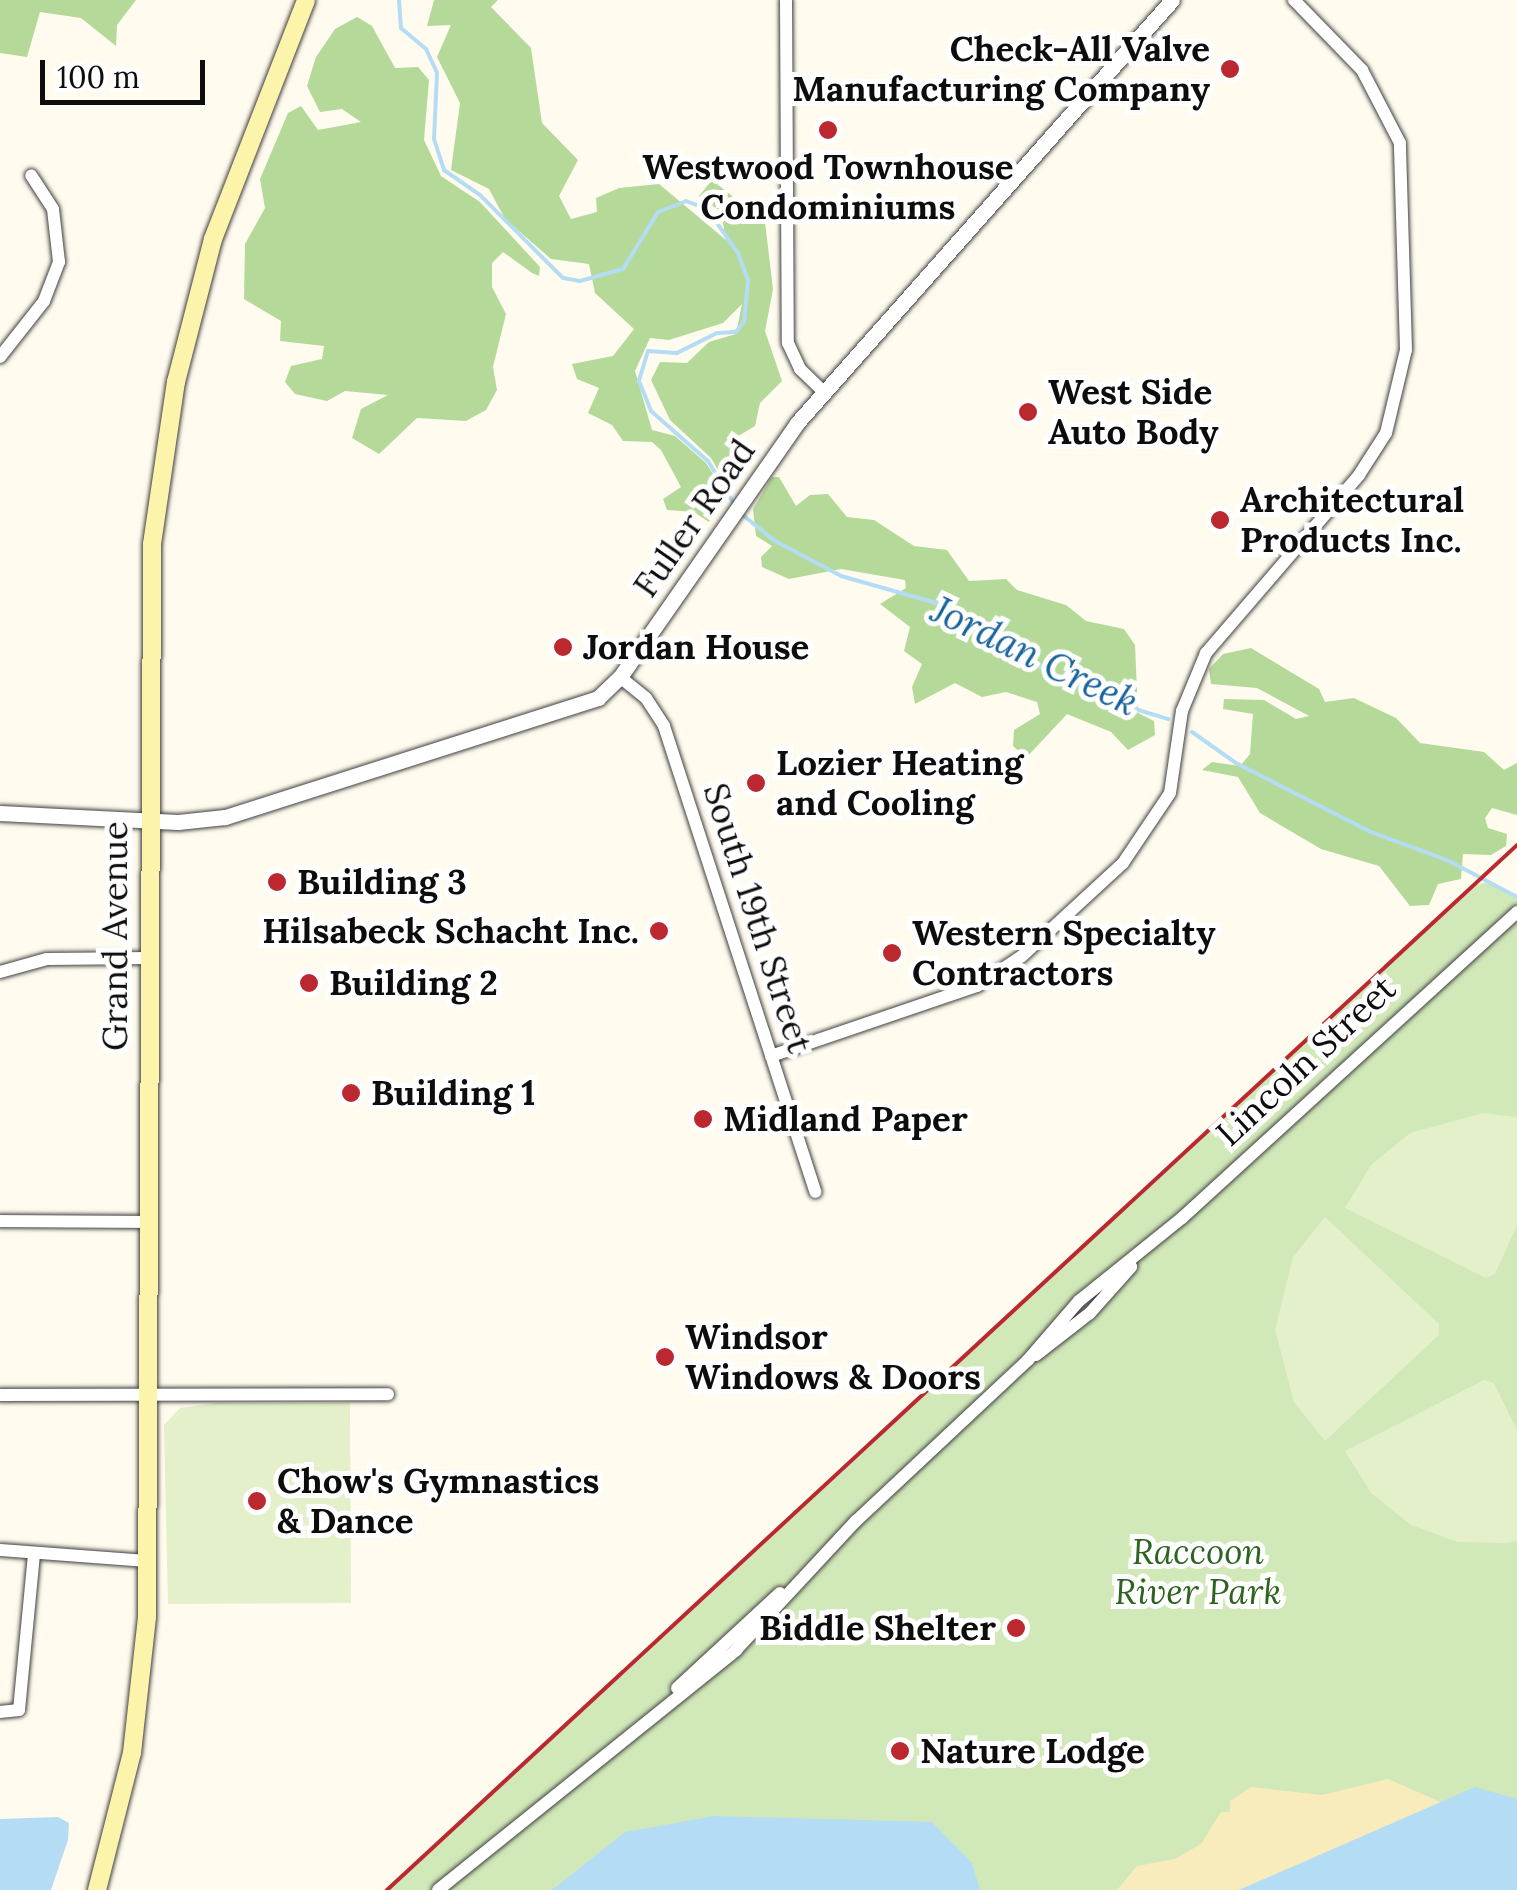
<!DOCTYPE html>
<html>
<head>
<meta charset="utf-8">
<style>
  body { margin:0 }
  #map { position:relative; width:1517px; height:1890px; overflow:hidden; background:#fffbee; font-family:Lora,serif }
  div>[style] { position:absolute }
  .green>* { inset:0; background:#d1e8b9 }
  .forest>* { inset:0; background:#b5d998 }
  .sand>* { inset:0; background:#f9ecbc }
  .pitch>* { inset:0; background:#e3f0ca }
  .water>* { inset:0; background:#b4ddf5 }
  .stream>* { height:4px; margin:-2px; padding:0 2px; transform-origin:2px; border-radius:2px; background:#b4ddf5 }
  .roads { filter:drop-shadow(0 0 2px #404040) drop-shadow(0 0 2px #404040) }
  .minor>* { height:12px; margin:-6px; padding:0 6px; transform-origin:6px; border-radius:6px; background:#fff }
  .tertiary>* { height:15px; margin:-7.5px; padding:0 7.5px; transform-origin:7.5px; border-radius:7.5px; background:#fff }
  .secondary>* { height:18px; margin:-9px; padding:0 9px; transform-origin:9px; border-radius:9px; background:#fdf4ab }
  .rail>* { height:4px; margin:-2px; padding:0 2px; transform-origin:2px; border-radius:2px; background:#bb282f }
  .dots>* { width:28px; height:28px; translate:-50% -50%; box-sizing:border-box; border:5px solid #fff; border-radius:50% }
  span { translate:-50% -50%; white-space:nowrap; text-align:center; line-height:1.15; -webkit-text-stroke:10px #fff; paint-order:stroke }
  .poi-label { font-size:35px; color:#0d0d0d; font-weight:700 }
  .right { translate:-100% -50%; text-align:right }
  .left { translate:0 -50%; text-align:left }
  .street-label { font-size:35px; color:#0d0d0d }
  .park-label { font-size:35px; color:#2d641f; font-style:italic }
  .water-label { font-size:38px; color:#19639d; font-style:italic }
  .scale { position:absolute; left:40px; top:60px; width:165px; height:45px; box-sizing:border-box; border:5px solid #0d0d0d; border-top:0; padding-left:12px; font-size:30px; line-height:35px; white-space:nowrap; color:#0d0d0d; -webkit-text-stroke:8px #fff; paint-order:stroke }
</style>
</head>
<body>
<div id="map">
  <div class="green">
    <div style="clip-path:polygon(1487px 882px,1517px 897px,1517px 1890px,387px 1890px,1473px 886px)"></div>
  </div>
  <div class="forest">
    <div style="clip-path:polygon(0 0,136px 0,117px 25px,116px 46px,81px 18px,40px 12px,27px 57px,0 53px)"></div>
    <div style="clip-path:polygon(434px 0,498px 0,491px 7px,531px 48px,542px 123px,578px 160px,559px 196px,571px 219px,597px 212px,596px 198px,619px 188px,659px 184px,726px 240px,721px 212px,699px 196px,712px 180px,765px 222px,773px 289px,765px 331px,782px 381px,760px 403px,755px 426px,735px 438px,747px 472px,725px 482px,711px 458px,670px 420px,651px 380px,660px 362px,687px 363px,709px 342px,736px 334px,742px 304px,723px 323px,669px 340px,650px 338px,635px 371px,652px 430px,675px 436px,706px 463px,724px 491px,709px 522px,694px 512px,667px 510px,663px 499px,681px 487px,661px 450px,652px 442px,623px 441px,612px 425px,588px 413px,599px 388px,577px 379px,572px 364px,613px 356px,634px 329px,595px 293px,589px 264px,551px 259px,505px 219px,489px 189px,451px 170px,460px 103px,437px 57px,451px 25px,427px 26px)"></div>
    <div style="clip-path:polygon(357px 17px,372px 26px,395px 68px,418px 67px,429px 80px,424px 140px,441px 176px,480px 202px,540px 267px,539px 276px,532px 273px,503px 252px,492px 263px,492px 287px,506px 314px,493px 367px,497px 390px,486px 410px,466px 421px,417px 418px,379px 454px,352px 438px,361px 409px,388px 395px,345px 391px,327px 401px,295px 394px,285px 382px,291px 366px,322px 359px,324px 346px,280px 341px,281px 321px,244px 299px,245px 244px,265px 208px,260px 179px,288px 113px,301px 106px,318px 130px,361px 122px,342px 109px,320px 112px,307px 86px,316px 57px,335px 29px)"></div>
    <div style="clip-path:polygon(772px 477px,779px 477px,796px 506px,810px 495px,828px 494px,847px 517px,874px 520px,914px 546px,947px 550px,969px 581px,1006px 579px,1017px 590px,1066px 605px,1086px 621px,1124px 629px,1135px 645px,1138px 713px,1154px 721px,1155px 735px,1128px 750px,1111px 732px,1067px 714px,1026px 758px,1013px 746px,1014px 730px,1040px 714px,1037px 702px,1006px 692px,982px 697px,955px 683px,915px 704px,912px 687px,922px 664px,904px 651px,910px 627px,880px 604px,906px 588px,905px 580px,841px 569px,789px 579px,762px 567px,761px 557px,772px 546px,756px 536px,753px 509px)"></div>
    <div style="clip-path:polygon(1251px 648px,1319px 689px,1325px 702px,1354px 698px,1396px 718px,1420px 743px,1484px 752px,1504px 770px,1517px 763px,1517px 815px,1492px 808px,1485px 818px,1488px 828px,1507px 834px,1506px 846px,1491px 855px,1463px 854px,1461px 879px,1438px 884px,1429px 905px,1410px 906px,1379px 866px,1321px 849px,1260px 813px,1238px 777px,1202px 770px,1212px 762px,1240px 766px,1250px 754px,1253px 714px,1223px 709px,1224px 699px,1264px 700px,1296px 719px,1309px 716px,1257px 688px,1211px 684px,1209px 669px,1223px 654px)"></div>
  </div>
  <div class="sand">
    <div style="clip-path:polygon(1388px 1779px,1443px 1803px,1239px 1890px,1117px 1890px,1137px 1866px,1175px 1859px,1201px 1844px,1221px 1812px,1230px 1812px,1230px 1801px,1251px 1787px,1322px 1795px)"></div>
  </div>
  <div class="pitch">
    <div style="clip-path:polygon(1483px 1113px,1517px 1117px,1517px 1225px,1495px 1274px,1486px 1278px,1345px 1208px,1371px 1165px,1410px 1133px)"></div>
    <div style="clip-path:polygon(1325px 1217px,1439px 1324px,1439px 1335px,1325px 1441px,1294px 1402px,1275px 1330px,1293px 1257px)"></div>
    <div style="clip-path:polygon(1484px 1380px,1494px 1383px,1517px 1430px,1517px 1541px,1508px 1543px,1458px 1542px,1411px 1525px,1371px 1493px,1345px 1451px)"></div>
    <div style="clip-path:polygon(216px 1403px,350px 1403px,351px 1603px,168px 1604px,164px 1425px,180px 1408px)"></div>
  </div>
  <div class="water">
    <div style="clip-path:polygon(1475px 1787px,1517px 1799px,1517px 1890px,1239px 1890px)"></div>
    <div style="clip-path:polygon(714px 1816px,932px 1822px,972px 1863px,980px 1890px,552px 1890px,625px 1832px)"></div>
    <div style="clip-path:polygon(58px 1817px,69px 1823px,68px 1840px,51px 1890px,0 1890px,0 1819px)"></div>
  </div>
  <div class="stream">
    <div style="left:399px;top:0;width:28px;rotate:86deg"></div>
    <div style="left:401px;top:28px;width:33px;rotate:40deg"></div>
    <div style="left:426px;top:49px;width:26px;rotate:65deg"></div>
    <div style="left:437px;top:73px;width:66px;rotate:92.6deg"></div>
    <div style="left:434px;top:139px;width:33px;rotate:72deg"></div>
    <div style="left:444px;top:170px;width:44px;rotate:34.8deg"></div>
    <div style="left:480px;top:195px;width:117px;rotate:45deg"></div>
    <div style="left:563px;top:278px;width:17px;rotate:10deg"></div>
    <div style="left:580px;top:281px;width:45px;rotate:-15.6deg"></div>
    <div style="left:623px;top:269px;width:67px;rotate:-58.4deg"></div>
    <div style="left:658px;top:212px;width:30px;rotate:-21deg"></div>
    <div style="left:686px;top:201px;width:22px;rotate:21deg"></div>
    <div style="left:707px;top:209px;width:54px;rotate:54.8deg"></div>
    <div style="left:738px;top:253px;width:30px;rotate:70deg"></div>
    <div style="left:748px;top:281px;width:41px;rotate:95.6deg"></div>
    <div style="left:744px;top:322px;width:13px;rotate:129deg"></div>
    <div style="left:736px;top:332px;width:19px;rotate:177deg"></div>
    <div style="left:717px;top:333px;width:45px;rotate:153.4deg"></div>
    <div style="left:677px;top:353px;width:29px;rotate:-176deg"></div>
    <div style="left:648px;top:351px;width:31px;rotate:107deg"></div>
    <div style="left:639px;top:381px;width:32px;rotate:68deg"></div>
    <div style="left:651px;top:411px;width:76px;rotate:41.3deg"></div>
    <div style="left:708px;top:461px;width:50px;rotate:58.8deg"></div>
    <div style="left:739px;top:512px;width:46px;rotate:38.9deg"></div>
    <div style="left:775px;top:541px;width:75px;rotate:27.9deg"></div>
    <div style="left:841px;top:576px;width:110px;rotate:15.8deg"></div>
    <div style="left:947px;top:606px;width:66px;rotate:37.6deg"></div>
    <div style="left:999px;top:646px;width:126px;rotate:26.4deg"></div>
    <div style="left:1112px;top:702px;width:59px;rotate:16.9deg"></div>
    <div style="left:1192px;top:732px;width:54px;rotate:35.2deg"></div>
    <div style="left:1236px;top:763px;width:152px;rotate:27.1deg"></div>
    <div style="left:1371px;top:832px;width:83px;rotate:20.4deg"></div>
    <div style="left:1449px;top:861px;width:77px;rotate:27.9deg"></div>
  </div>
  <div class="roads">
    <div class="minor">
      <div style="left:786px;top:0;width:343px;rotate:89.7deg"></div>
      <div style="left:788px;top:343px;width:29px;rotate:65deg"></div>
      <div style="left:800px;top:369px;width:32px;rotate:44deg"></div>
      <div style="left:0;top:357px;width:71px;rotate:-51.8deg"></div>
      <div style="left:44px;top:301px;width:42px;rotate:-69deg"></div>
      <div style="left:59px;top:262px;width:53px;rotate:-96.5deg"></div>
      <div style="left:53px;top:209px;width:40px;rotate:-122.9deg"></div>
      <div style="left:620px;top:677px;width:33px;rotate:39deg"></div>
      <div style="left:646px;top:698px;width:33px;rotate:57deg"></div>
      <div style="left:664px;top:726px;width:490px;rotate:72deg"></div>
      <div style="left:0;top:972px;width:49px;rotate:-15.5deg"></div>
      <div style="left:47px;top:959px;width:101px;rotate:-0.6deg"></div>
      <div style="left:771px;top:1056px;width:218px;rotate:-18.8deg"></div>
      <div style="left:977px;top:986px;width:54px;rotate:-33.7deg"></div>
      <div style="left:1022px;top:956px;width:137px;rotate:-42.6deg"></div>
      <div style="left:1123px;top:863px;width:84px;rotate:-56.1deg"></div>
      <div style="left:1170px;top:793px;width:83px;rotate:-81.7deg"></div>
      <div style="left:1182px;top:711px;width:63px;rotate:-67.5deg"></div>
      <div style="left:1206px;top:653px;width:235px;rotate:-49.3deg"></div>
      <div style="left:1359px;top:475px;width:50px;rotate:-57.3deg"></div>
      <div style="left:1386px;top:433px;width:85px;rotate:-76.5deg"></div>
      <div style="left:1406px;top:350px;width:207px;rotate:-91.7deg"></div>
      <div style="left:1400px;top:143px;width:82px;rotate:-117.5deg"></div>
      <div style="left:1362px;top:70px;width:98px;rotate:-134.2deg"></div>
      <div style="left:0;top:1221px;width:148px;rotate:0.4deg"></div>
      <div style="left:1036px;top:1355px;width:68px;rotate:-37.9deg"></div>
      <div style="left:1090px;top:1313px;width:62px;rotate:-48.3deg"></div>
      <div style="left:0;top:1395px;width:388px;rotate:-0.1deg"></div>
      <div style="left:0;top:1550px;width:148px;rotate:4.3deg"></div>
      <div style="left:677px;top:1688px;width:140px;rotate:-42.7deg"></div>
      <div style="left:0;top:1712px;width:19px;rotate:-6deg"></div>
      <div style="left:19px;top:1710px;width:156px;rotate:-84.5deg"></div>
      <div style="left:438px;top:1890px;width:383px;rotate:-38.8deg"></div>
      <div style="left:736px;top:1650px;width:176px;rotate:-47.1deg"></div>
      <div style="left:856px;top:1521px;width:236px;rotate:-43.1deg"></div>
      <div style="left:1028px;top:1360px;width:78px;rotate:-49.2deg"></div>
      <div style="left:1079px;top:1301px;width:132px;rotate:-38.9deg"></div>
      <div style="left:1182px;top:1218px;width:454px;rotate:-42.4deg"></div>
    </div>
    <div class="tertiary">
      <div style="left:0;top:813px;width:178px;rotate:2.9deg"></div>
      <div style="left:178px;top:822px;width:47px;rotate:-6.1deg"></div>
      <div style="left:225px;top:817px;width:392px;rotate:-17.7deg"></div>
      <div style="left:598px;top:698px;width:30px;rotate:-44deg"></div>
      <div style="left:620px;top:677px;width:310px;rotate:-55.1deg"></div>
      <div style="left:797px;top:423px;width:565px;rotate:-48.44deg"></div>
    </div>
    <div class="secondary">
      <div style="left:97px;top:1890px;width:141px;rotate:-75.7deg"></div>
      <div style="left:132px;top:1753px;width:137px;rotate:-83.7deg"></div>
      <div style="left:147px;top:1617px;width:1073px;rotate:-89.73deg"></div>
      <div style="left:152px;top:544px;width:164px;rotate:-81.6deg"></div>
      <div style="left:176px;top:382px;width:148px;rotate:-75.5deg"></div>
      <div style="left:213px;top:239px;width:256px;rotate:-68.7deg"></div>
    </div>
  </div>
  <div class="rail">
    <div style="left:387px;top:1890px;width:1539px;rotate:-42.76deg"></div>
  </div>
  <div class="dots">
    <div style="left:1230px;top:69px;background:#bb282f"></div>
    <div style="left:828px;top:130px;background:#bb282f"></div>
    <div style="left:1028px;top:412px;background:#bb282f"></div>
    <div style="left:1220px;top:520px;background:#bb282f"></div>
    <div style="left:563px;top:647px;background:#bb282f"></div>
    <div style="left:756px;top:783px;background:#bb282f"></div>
    <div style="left:277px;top:882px;background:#bb282f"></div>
    <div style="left:659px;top:931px;background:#bb282f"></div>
    <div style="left:892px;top:953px;background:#bb282f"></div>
    <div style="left:309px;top:983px;background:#bb282f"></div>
    <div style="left:351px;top:1093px;background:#bb282f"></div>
    <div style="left:703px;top:1119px;background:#bb282f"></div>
    <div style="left:665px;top:1357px;background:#bb282f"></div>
    <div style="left:257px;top:1501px;background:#bb282f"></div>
    <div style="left:1016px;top:1628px;background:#bb282f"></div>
    <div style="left:900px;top:1751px;background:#bb282f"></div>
  </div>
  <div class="poi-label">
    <span class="right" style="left:1210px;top:69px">Check-All Valve<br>Manufacturing Company</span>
    <span style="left:828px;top:187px">Westwood Townhouse<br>Condominiums</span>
    <span class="left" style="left:1048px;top:412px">West Side<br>Auto Body</span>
    <span class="left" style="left:1240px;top:520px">Architectural<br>Products Inc.</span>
    <span class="left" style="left:583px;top:647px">Jordan House</span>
    <span class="left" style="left:776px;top:783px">Lozier Heating<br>and Cooling</span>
    <span class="left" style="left:297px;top:882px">Building 3</span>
    <span class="right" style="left:639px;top:931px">Hilsabeck Schacht Inc.</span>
    <span class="left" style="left:912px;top:953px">Western Specialty<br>Contractors</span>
    <span class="left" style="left:329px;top:983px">Building 2</span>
    <span class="left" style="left:371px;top:1093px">Building 1</span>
    <span class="left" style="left:723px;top:1119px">Midland Paper</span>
    <span class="left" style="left:685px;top:1357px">Windsor<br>Windows &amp; Doors</span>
    <span class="left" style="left:277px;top:1501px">Chow's Gymnastics<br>&amp; Dance</span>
    <span class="right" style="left:996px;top:1628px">Biddle Shelter</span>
    <span class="left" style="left:920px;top:1751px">Nature Lodge</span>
  </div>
  <div class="street-label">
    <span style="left:694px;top:518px;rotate:-55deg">Fuller Road</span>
    <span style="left:758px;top:918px;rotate:72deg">South 19th Street</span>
    <span style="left:115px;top:936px;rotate:-90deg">Grand Avenue</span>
    <span style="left:1306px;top:1061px;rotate:-43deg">Lincoln Street</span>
  </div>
  <div class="park-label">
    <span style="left:1198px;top:1572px">Raccoon<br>River Park</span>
  </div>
  <div class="water-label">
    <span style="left:1035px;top:656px;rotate:26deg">Jordan Creek</span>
  </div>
  <div class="scale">100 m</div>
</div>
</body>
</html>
